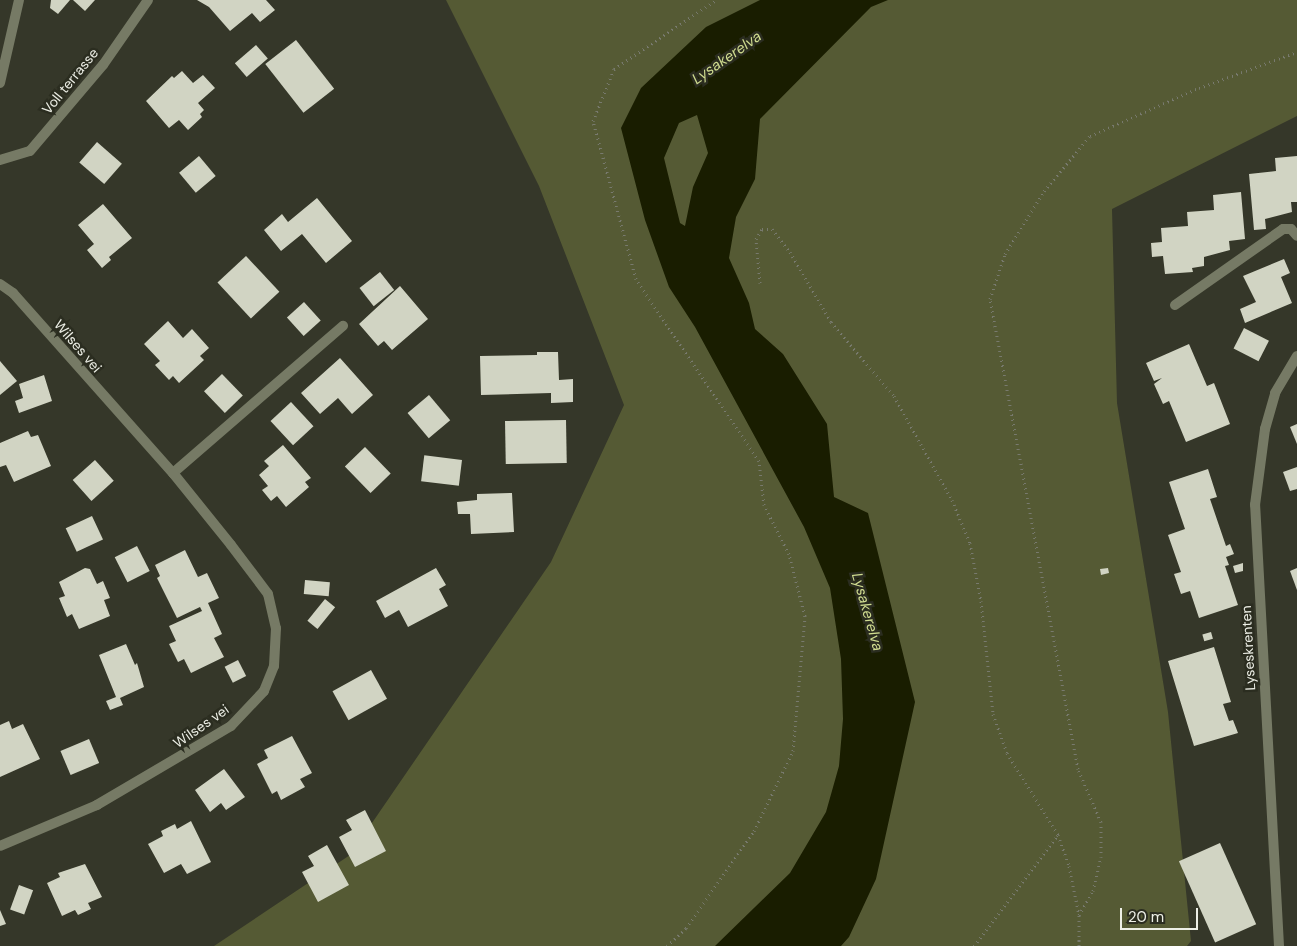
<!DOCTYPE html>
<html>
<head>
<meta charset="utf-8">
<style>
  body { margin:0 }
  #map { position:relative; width:1297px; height:946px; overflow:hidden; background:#353729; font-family:"DM Sans",sans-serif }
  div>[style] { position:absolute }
  .green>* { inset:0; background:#555a34 }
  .water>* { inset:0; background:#191d00 }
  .building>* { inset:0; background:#d1d4c3; transform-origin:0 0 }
  .path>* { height:3px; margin-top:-1.5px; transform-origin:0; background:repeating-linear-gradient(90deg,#787a6e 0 1px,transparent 0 5px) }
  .service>* { height:10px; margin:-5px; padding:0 5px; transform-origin:5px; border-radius:5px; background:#767a65 }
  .minor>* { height:10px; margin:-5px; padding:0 5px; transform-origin:5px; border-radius:5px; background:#767a65 }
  span { translate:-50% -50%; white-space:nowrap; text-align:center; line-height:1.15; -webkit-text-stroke:5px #2b2d20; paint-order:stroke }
  .street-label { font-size:14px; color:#edefe6 }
  .water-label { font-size:15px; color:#d0dc90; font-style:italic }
  .scale { position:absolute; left:1120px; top:908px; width:78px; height:22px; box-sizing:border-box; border:2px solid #edefe6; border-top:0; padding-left:6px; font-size:15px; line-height:18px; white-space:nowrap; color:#edefe6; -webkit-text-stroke:4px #2b2d20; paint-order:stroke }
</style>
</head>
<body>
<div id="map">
  <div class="green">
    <div style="clip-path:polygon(446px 0,1297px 0,1297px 116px,1112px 209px,1117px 403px,1168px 712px,1191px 941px,1187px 946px,214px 946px,350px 855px,551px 562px,624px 405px,539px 186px)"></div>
  </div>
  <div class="water">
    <div style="clip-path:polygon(evenodd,760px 0,888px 0,871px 7px,760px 119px,755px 179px,736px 217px,729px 258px,749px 303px,755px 329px,783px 354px,827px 424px,834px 497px,868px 513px,915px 702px,876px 879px,849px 937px,841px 946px,715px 946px,790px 873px,826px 812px,839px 766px,843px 719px,841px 659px,830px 588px,804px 527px,695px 327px,669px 287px,645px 220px,621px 128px,641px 88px,706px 27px,760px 0,697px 115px,708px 153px,693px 187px,685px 226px,680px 223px,664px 158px,679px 123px,697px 115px)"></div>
  </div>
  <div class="building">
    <div style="clip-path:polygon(51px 0,70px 0,58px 14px,50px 8px)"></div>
    <div style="clip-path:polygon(73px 0,95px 0,85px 11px)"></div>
    <div style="clip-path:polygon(197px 0,266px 0,275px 10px,260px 22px,252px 13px,230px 31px,209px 7px)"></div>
    <div style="left:296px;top:40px;width:62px;height:39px;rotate:52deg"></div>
    <div style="left:256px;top:45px;width:18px;height:28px;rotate:49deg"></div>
    <div style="clip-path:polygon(182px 71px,193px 83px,203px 75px,215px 88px,198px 103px,204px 110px,200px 114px,202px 117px,188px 130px,179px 120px,169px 128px,146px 101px,172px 76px,174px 78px)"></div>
    <div style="left:97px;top:142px;width:33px;height:27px;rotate:41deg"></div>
    <div style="left:199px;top:156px;width:26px;height:26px;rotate:50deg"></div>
    <div style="clip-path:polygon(1297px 156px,1297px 202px,1291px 202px,1292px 212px,1265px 219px,1266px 229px,1254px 230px,1249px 174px,1276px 171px,1275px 158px)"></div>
    <div style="clip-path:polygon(1241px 192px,1245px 239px,1229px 241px,1230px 250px,1204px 257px,1204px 266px,1192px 268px,1193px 272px,1165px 274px,1163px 256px,1152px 257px,1151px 243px,1162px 242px,1161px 228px,1188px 226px,1187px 212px,1214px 210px,1213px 195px)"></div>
    <div style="clip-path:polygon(317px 198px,352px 241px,326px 263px,302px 234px,281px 251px,264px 230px,282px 214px,288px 222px)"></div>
    <div style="clip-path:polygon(103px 204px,132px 238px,109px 257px,111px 260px,102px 268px,87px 250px,94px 244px,78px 225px)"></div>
    <div style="left:246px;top:256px;width:49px;height:39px;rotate:47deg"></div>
    <div style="clip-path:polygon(1284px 259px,1290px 273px,1281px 277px,1292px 303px,1245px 323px,1240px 309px,1256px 302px,1243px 276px)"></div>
    <div style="left:380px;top:272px;width:23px;height:26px;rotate:52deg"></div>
    <div style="clip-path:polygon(400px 286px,428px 319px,392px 350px,384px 341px,378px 346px,359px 324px)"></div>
    <div style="left:304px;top:302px;width:25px;height:23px;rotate:48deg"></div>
    <div style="clip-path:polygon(168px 321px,183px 338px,192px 329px,209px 348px,200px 356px,204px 360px,179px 383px,173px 376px,169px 380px,155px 365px,160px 361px,144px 344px)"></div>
    <div style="left:1244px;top:328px;width:28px;height:23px;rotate:27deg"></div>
    <div style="clip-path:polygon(1189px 344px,1207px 386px,1214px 383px,1230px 424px,1186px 442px,1169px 401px,1163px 404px,1154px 384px,1162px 378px,1154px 381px,1146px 363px)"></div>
    <div style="clip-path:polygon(537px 352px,558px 352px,559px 380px,573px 379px,573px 402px,551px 403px,551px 393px,481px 395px,480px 356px,537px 355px)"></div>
    <div style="clip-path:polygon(340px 358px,373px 395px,352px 414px,338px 398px,320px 414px,301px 393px)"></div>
    <div style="clip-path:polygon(0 361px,17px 381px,0 395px)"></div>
    <div style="left:222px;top:374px;width:30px;height:25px;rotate:46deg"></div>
    <div style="clip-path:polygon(44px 375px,52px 401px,19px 413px,15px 401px,23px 398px,19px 384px)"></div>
    <div style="left:429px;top:395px;width:33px;height:28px;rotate:50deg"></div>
    <div style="left:291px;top:402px;width:33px;height:28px;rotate:47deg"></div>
    <div style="left:566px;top:420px;width:43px;height:61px;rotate:89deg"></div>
    <div style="clip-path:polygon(1297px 424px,1297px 444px,1290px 427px)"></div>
    <div style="clip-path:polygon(28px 431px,31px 437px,38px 435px,51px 466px,14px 482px,6px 465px,0 467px,0 443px)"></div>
    <div style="clip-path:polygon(283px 445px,311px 478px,305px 482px,309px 487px,286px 507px,277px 496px,271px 501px,262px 490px,268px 486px,259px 475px,269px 466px,264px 461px)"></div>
    <div style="left:365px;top:447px;width:37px;height:28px;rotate:46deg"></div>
    <div style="left:95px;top:460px;width:28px;height:30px;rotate:48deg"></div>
    <div style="left:462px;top:460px;width:26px;height:38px;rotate:97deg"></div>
    <div style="clip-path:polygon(1297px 467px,1297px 489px,1290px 491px,1283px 472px)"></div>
    <div style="clip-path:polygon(1208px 469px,1217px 497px,1210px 499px,1226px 546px,1230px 544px,1234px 554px,1226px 557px,1229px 565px,1225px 566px,1238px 605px,1199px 618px,1190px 591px,1181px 594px,1174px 574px,1181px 572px,1168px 535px,1185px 529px,1169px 482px)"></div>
    <div style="clip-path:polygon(512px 493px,514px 532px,471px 534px,470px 514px,458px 514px,457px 502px,477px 500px,477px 494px)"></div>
    <div style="left:92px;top:516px;width:26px;height:29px;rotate:65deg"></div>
    <div style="left:137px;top:546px;width:28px;height:25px;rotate:63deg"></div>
    <div style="clip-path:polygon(185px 550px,198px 577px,207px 573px,219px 598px,208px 603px,222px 634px,214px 638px,224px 657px,191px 673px,184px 659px,178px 662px,169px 644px,176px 641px,169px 626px,202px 611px,200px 607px,177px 618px,157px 578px,160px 576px,155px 565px)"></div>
    <div style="clip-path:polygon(1243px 563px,1243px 571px,1235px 573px,1233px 566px)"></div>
    <div style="clip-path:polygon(85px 568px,90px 569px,97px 584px,103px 581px,110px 598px,104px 600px,110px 616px,79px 629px,72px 614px,67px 617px,59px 598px,65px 596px,59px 582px)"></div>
    <div style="clip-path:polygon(436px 568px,446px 585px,439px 589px,448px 606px,408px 627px,399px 610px,385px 618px,376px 601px)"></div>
    <div style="clip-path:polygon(1108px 568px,1109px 573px,1101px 575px,1100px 569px)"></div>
    <div style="clip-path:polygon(1297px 568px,1297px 590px,1290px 571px)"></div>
    <div style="left:305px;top:580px;width:25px;height:14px;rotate:5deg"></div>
    <div style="left:325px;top:599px;width:13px;height:28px;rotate:39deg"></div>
    <div style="left:1211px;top:632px;width:7px;height:9px;rotate:74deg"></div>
    <div style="clip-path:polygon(126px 644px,135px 665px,137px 663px,144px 687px,120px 698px,123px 705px,110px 710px,106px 701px,116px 697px,99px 655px)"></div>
    <div style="clip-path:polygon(1214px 647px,1231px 702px,1223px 704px,1229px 721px,1233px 720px,1238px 733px,1194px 746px,1168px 661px)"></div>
    <div style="left:238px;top:660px;width:18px;height:15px;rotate:63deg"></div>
    <div style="left:371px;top:670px;width:33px;height:44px;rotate:61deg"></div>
    <div style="clip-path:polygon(9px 721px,12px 729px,23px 724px,40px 759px,0 777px,0 725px)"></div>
    <div style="clip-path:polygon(292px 736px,312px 773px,300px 779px,305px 787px,281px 800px,277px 791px,272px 794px,257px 764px,268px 758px,264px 750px)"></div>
    <div style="left:89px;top:739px;width:26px;height:31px;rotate:67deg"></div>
    <div style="clip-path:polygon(224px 769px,245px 797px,226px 810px,221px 803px,210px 812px,195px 790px)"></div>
    <div style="clip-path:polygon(365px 810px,386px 851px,355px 867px,339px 837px,352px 830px,346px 820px)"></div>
    <div style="clip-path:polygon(191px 821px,211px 862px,187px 874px,181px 864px,164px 873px,148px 844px,163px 836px,161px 831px,175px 824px,177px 829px)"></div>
    <div style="left:1220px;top:843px;width:89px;height:45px;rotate:66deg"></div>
    <div style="clip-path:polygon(327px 845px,349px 885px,318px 902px,302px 872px,314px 866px,308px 856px)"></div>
    <div style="clip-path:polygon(85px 864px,102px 897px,88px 903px,91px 909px,78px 915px,75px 910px,62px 916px,47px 883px,60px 877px,58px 873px)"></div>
    <div style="left:19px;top:885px;width:15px;height:26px;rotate:20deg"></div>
    <div style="clip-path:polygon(0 910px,6px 924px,0 926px)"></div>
  </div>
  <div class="path">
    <div style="left:760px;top:283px;width:44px;rotate:-95.2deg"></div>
    <div style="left:756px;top:239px;width:12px;rotate:-59deg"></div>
    <div style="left:762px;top:229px;width:10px"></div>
    <div style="left:772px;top:229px;width:29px;rotate:52deg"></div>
    <div style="left:790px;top:252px;width:81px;rotate:59.6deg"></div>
    <div style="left:831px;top:322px;width:97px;rotate:49.6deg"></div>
    <div style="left:894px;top:396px;width:119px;rotate:60.9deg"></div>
    <div style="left:952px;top:500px;width:47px;rotate:67.3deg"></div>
    <div style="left:970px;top:543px;width:59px;rotate:79.3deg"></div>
    <div style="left:981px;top:601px;width:114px;rotate:83.9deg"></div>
    <div style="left:993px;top:714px;width:41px;rotate:70.3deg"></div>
    <div style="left:1007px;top:753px;width:97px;rotate:58.1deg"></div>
    <div style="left:1058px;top:835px;width:33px;rotate:70deg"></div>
    <div style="left:1069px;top:866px;width:50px;rotate:78.5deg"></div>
    <div style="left:1079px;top:915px;width:31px;rotate:90deg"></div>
    <div style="left:1079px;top:915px;width:28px;rotate:-60deg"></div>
    <div style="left:1093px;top:891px;width:35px;rotate:-77deg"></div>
    <div style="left:1101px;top:857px;width:35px;rotate:-90deg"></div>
    <div style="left:1101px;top:822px;width:58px;rotate:-113.5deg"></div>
    <div style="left:1078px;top:769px;width:478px;rotate:-100.6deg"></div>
    <div style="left:990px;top:299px;width:47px;rotate:-71.6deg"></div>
    <div style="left:1005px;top:254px;width:74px;rotate:-58.2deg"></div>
    <div style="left:1044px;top:191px;width:72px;rotate:-50.1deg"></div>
    <div style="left:1090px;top:136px;width:119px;rotate:-23.8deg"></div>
    <div style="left:1199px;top:88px;width:104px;rotate:-20.2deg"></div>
    <div style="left:667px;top:946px;width:26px;rotate:-43deg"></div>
    <div style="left:686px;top:928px;width:118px;rotate:-55deg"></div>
    <div style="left:754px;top:831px;width:89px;rotate:-64deg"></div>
    <div style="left:793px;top:751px;width:136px;rotate:-84.9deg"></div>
    <div style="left:805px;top:616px;width:64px;rotate:-104.5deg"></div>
    <div style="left:789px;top:554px;width:55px;rotate:-117deg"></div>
    <div style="left:764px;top:505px;width:44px;rotate:-96.5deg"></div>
    <div style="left:759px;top:461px;width:220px;rotate:-124.1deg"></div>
    <div style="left:636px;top:279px;width:164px;rotate:-105.2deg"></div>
    <div style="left:593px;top:121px;width:56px;rotate:-68deg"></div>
    <div style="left:614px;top:69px;width:123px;rotate:-34.1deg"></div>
    <div style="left:974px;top:946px;width:139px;rotate:-52.9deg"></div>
  </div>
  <div class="service">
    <div style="left:1175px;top:305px;width:132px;rotate:-35.1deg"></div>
    <div style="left:1283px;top:229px;width:8px"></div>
    <div style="left:173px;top:473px;width:225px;rotate:-40.9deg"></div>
  </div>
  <div class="minor">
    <div style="left:0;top:83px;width:85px;rotate:-77.1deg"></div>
    <div style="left:0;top:160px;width:31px;rotate:-17deg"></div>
    <div style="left:30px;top:151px;width:113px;rotate:-49.7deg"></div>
    <div style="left:103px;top:65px;width:79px;rotate:-55.3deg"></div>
    <div style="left:1291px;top:229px;width:9px;rotate:49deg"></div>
    <div style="left:0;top:284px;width:16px;rotate:35deg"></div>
    <div style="left:13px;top:293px;width:241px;rotate:48.4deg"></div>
    <div style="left:173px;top:473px;width:92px;rotate:51.1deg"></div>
    <div style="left:231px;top:545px;width:61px;rotate:52.9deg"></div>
    <div style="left:268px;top:594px;width:35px;rotate:77deg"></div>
    <div style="left:276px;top:628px;width:38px;rotate:93deg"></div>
    <div style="left:274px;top:666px;width:27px;rotate:112deg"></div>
    <div style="left:264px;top:691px;width:48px;rotate:133.3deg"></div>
    <div style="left:231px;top:726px;width:156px;rotate:149.5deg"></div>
    <div style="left:97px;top:805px;width:105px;rotate:157.1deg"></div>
    <div style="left:1279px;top:946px;width:442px;rotate:-93.1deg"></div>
    <div style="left:1255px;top:505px;width:77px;rotate:-82.5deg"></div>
    <div style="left:1265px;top:429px;width:37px;rotate:-74deg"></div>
    <div style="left:1275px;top:393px;width:43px;rotate:-59.3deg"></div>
  </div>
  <div class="street-label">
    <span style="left:70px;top:81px;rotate:-51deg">Voll terrasse</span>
    <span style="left:78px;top:346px;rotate:49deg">Wilses vei</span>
    <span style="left:1248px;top:648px;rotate:-93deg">Lyseskrenten</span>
    <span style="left:201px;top:726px;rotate:-35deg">Wilses vei</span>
  </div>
  <div class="water-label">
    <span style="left:727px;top:58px;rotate:-35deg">Lysakerelva</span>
    <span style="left:867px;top:612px;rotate:74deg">Lysakerelva</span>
  </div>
  <div class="scale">20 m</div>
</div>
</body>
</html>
